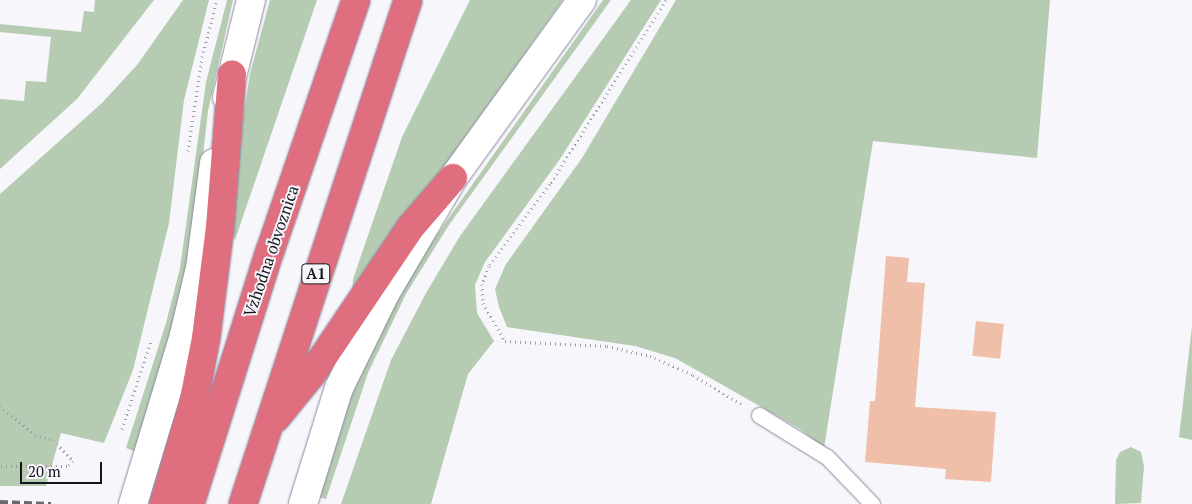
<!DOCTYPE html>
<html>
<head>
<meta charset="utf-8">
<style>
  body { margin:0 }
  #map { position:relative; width:1192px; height:504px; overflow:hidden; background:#f7f6fb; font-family:"PT Serif",serif }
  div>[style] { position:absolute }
  .green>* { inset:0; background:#b5ccb2 }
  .building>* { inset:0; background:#efbfa9; transform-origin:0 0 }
  .path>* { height:3px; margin-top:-1.5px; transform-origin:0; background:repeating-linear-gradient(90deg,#9d9ca3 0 1px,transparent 0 5px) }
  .roads { filter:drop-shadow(0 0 1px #8c88a0) drop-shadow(0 0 1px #8c88a0) }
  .lane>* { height:15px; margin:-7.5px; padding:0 7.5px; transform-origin:7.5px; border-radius:7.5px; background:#fff }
  .secondary>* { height:28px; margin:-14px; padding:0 14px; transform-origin:14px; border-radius:14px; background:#fff }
  .highway>* { height:28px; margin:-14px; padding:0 14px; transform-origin:14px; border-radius:14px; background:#df6f7e }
  .rail>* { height:4px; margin-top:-2px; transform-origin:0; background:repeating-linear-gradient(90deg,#6a6870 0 8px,transparent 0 12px) }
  span { translate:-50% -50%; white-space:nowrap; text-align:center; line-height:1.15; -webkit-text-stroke:4px #f7f6fb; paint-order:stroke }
  .shield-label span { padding:1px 4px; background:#f7f6fb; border:1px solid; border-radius:4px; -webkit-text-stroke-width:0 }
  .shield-label { font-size:15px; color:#15131c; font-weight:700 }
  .street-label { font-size:16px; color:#15131c }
  .scale { position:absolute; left:20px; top:462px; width:82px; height:22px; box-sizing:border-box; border:2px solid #15131c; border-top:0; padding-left:6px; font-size:15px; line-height:18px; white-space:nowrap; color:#15131c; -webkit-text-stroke:4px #f7f6fb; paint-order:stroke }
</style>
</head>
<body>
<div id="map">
  <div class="green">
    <div style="clip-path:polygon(95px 0,154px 0,77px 99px,0 169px,0 99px,24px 101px,26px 81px,46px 82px,51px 37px,0 32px,0 24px,81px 32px,84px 11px,94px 12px)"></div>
    <div style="clip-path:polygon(183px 0,209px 0,184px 100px,169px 223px,133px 370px,104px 443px,61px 433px,46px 486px,0 486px,0 194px,102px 103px,137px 65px)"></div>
    <div style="clip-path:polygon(227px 0,233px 0,208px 111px,194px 234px,167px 352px,134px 451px,126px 448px,166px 323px,180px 268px,206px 82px)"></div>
    <div style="clip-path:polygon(270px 0,317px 0,235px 240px,231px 231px,243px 118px,250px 74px)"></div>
    <div style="clip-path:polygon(470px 0,563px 0,352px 296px,353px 279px,402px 137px)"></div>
    <div style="clip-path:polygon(603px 0,611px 0,449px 225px,406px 294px,368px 373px,326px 499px,314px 496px,347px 395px,397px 291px)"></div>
    <div style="clip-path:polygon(631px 0,661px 0,560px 159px,485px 262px,475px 285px,477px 313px,494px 341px,468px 374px,431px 504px,341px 504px,391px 360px,426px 293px,460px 236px)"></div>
    <div style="clip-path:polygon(676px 0,1050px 0,1037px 158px,873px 141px,824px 448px,800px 429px,675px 358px,635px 346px,507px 327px,499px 307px,495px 289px,506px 264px,582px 158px)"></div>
    <div style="clip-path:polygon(1192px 326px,1192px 440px,1179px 437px)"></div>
    <div style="clip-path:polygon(1131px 447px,1141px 452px,1144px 466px,1141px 503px,1115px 504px,1116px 460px,1120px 452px)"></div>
  </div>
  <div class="building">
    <div style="clip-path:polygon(886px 256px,909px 258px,907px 282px,925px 283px,915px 407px,996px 412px,991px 482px,945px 479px,946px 469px,865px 462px,870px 401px,875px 401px)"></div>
    <div style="left:976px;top:321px;width:28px;height:35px;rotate:6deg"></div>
  </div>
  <div class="path">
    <div style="left:666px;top:0;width:218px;rotate:122.2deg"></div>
    <div style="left:550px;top:184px;width:102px;rotate:126.6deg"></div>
    <div style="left:489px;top:266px;width:19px;rotate:111deg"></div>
    <div style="left:482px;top:284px;width:19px;rotate:87deg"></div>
    <div style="left:483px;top:303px;width:44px;rotate:59.9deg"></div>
    <div style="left:505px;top:341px;width:102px;rotate:2.8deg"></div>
    <div style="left:607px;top:346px;width:44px;rotate:13.1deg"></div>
    <div style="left:650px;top:356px;width:47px;rotate:23.8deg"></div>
    <div style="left:693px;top:375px;width:56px;rotate:31.1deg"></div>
    <div style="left:188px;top:151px;width:95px;rotate:-81.5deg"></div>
    <div style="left:202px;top:57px;width:59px;rotate:-75.3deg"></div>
    <div style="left:0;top:406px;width:45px;rotate:39.6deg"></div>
    <div style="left:35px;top:435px;width:19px;rotate:16deg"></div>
    <div style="left:53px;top:440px;width:29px;rotate:46deg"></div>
    <div style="left:73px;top:461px;width:8px;rotate:140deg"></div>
    <div style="left:67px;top:466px;width:67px;rotate:180deg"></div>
    <div style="left:122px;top:429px;width:93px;rotate:-71.8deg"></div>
  </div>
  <div class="roads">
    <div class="lane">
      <div style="left:759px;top:415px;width:80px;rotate:31.7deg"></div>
      <div style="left:827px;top:457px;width:65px;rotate:46.2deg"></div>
    </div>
    <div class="secondary">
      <div style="left:227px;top:97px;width:100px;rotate:-76.1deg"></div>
      <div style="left:133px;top:504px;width:177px;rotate:-73.2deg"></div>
      <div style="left:184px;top:335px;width:69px;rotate:-76.6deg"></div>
      <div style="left:200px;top:268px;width:106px;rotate:-82.4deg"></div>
      <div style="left:303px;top:504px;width:121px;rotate:-72.8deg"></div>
      <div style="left:339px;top:388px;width:105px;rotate:-63.9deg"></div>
      <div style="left:385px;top:294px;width:134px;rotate:-59.6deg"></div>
      <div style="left:453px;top:178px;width:220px;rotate:-54.1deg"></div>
    </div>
    <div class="highway">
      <div style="left:276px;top:418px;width:55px;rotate:-50.9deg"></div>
      <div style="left:311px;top:375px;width:177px;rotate:-56deg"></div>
      <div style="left:410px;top:228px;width:66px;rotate:-49.3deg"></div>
      <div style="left:164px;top:504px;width:103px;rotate:-73.7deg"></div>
      <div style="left:193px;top:405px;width:68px;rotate:-79deg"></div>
      <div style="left:206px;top:338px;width:112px;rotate:-82.8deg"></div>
      <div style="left:220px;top:227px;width:153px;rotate:-85.5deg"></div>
      <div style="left:190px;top:504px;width:265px;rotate:-72.5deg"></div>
      <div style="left:270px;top:251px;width:265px;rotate:-71.1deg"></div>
      <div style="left:243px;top:504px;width:530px;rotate:-71.87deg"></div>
    </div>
  </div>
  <div class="rail">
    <div style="left:0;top:502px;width:51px;rotate:2.2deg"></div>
  </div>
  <div class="shield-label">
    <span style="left:316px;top:274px">A1</span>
  </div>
  <div class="street-label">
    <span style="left:271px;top:251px;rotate:-71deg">Vzhodna obvoznica</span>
  </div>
  <div class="scale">20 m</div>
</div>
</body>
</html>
